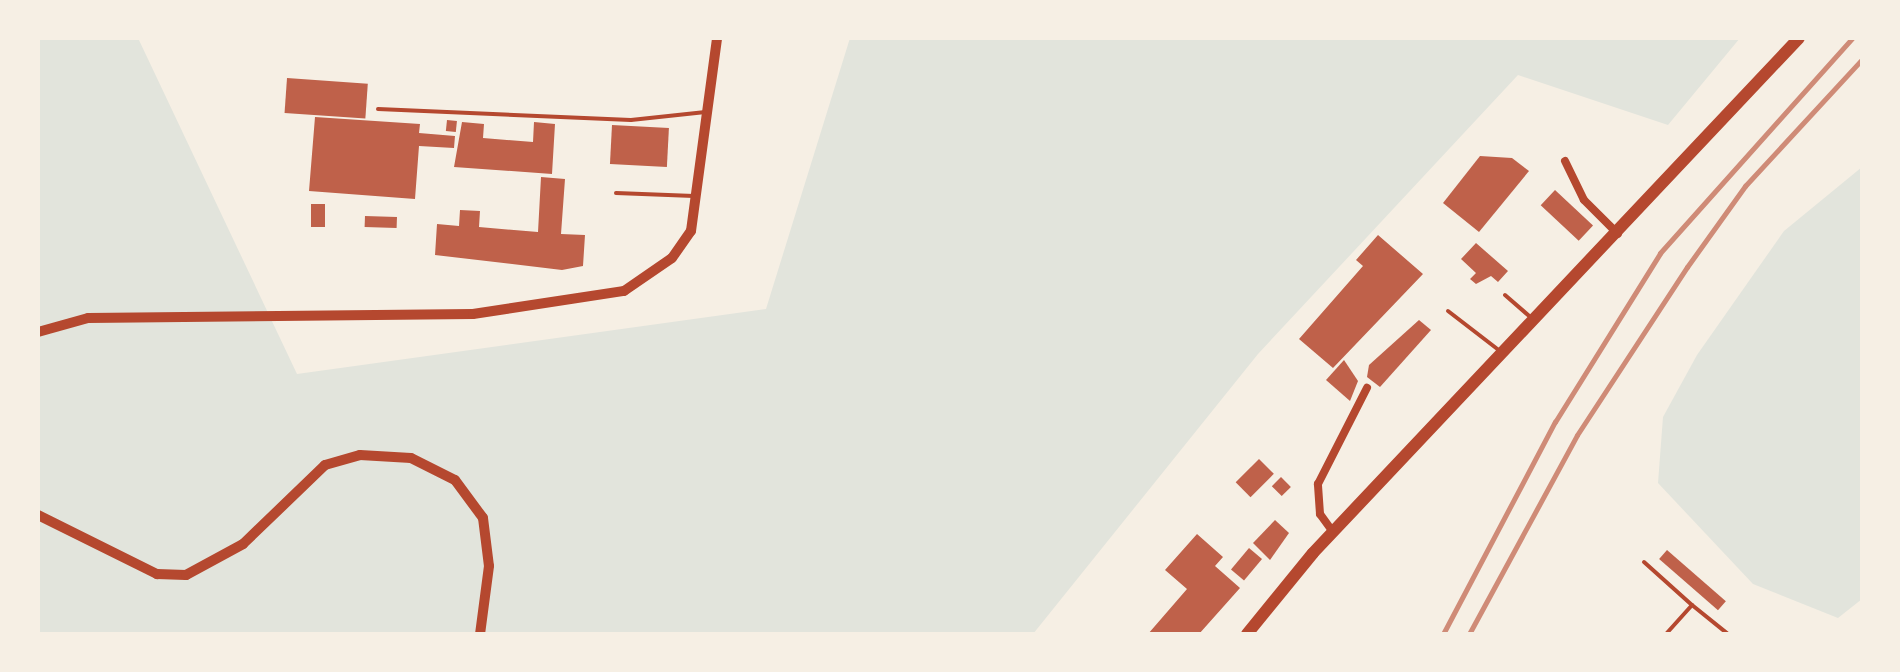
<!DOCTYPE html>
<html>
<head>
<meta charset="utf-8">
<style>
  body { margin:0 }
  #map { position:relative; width:1900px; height:672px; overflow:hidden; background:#f6efe4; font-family:"Noto Serif",serif }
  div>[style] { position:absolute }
  .green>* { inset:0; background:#e2e4dc }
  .building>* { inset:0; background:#bf614a; transform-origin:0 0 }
  .service>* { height:4px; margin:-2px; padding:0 2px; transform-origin:2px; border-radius:2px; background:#b5482f }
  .minor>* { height:8px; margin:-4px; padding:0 4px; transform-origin:4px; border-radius:4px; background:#b5482f }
  .tertiary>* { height:10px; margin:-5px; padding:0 5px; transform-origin:5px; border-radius:5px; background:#b5482f }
  .secondary>* { height:12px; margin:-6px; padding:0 6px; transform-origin:6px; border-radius:6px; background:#b5482f }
  .rail>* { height:5px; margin:-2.5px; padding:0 2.5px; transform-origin:2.5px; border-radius:2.5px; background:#cf8b77 }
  span { translate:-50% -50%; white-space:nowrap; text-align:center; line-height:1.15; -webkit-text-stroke:8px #f6efe4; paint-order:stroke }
  .frame { position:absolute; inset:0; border:40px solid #f6efe4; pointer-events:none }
</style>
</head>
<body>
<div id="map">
  <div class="green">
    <div style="clip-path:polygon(38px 38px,138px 38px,297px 374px,766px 309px,850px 38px,1740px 38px,1668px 125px,1518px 75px,1258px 354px,1033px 634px,38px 634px)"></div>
    <div style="clip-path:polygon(1862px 167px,1862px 599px,1838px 618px,1753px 584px,1658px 483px,1663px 417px,1697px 355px,1784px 231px)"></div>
  </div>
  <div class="building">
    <div style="left:287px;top:78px;width:81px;height:35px;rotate:4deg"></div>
    <div style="clip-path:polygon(315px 117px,420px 124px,419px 133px,455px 136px,454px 148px,419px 146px,415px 199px,309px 191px)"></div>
    <div style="left:447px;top:120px;width:10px;height:11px;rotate:6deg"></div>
    <div style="clip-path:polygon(462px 122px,484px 124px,483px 138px,533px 142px,534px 122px,555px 124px,552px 174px,454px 167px)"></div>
    <div style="left:612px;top:125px;width:57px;height:39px;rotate:3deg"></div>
    <div style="clip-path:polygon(1480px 156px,1512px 158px,1529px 171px,1479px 232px,1443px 203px)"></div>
    <div style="clip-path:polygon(541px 177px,565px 179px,561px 234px,585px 235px,583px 266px,562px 270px,435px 255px,437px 224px,459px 226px,460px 210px,480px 211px,479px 227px,538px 232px)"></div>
    <div style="left:1555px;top:190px;width:52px;height:21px;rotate:43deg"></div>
    <div style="left:311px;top:204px;width:14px;height:23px"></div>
    <div style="left:365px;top:216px;width:32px;height:11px;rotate:2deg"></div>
    <div style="clip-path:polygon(1378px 235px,1423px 274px,1333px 368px,1299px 339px,1363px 266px,1356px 260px)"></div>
    <div style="clip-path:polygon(1476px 243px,1508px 271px,1498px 282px,1491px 276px,1476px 284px,1470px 279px,1476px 273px,1461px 259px)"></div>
    <div style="clip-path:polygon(1419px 320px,1431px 330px,1380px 387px,1367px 377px,1369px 365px)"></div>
    <div style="clip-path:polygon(1344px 360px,1358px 381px,1350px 401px,1326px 380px)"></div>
    <div style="left:1259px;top:459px;width:21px;height:33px;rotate:45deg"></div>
    <div style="left:1281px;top:477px;width:14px;height:13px;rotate:45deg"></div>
    <div style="clip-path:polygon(1275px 520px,1289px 533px,1270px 560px,1253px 543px)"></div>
    <div style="clip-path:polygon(1197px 534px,1223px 557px,1215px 566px,1240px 588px,1199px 634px,1148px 634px,1187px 589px,1165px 570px)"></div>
    <div style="left:1249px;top:548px;width:17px;height:28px;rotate:40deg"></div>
    <div style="left:1667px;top:550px;width:78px;height:12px;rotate:41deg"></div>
  </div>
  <div class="service">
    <div style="left:378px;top:109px;width:253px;rotate:2.5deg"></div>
    <div style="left:631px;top:120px;width:75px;rotate:-6.1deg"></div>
    <div style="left:616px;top:193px;width:78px;rotate:2.2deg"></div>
    <div style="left:1505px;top:295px;width:37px;rotate:41deg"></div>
    <div style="left:1448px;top:311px;width:66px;rotate:37.6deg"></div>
    <div style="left:1644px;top:562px;width:64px;rotate:41.9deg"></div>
    <div style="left:1666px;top:634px;width:39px;rotate:-48deg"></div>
    <div style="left:1692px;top:605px;width:46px;rotate:38.9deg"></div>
  </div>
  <div class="minor">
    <div style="left:1565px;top:161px;width:43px;rotate:64deg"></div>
    <div style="left:1584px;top:200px;width:48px;rotate:45deg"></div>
    <div style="left:1333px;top:532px;width:22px;rotate:-126deg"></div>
    <div style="left:1320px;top:514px;width:30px;rotate:-94deg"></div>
    <div style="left:1318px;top:484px;width:108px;rotate:-63deg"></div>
  </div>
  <div class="tertiary">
    <div style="left:38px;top:332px;width:52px;rotate:-15.6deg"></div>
    <div style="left:88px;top:318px;width:385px;rotate:-0.6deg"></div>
    <div style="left:473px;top:314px;width:153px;rotate:-8.7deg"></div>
    <div style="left:624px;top:291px;width:58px;rotate:-34.5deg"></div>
    <div style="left:672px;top:258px;width:33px;rotate:-55deg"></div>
    <div style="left:691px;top:231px;width:195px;rotate:-82.3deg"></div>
    <div style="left:38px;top:515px;width:133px;rotate:26.4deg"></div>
    <div style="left:157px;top:574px;width:29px;rotate:2deg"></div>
    <div style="left:186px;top:575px;width:65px;rotate:-28.5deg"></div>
    <div style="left:243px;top:544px;width:114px;rotate:-43.9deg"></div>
    <div style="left:325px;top:465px;width:36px;rotate:-16deg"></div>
    <div style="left:360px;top:455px;width:51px;rotate:3.4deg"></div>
    <div style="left:411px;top:458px;width:49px;rotate:26.6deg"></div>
    <div style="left:455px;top:480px;width:47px;rotate:53.6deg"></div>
    <div style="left:483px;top:518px;width:48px;rotate:82.9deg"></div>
    <div style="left:489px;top:566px;width:69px;rotate:97.5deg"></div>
  </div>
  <div class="secondary">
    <div style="left:1247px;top:634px;width:104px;rotate:-50.8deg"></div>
    <div style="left:1313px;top:553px;width:708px;rotate:-46.66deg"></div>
  </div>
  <div class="rail">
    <div style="left:1443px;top:634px;width:240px;rotate:-62.2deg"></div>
    <div style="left:1555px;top:422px;width:199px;rotate:-58.1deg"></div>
    <div style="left:1660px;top:253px;width:288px;rotate:-48.2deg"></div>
    <div style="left:1469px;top:634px;width:226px;rotate:-61.5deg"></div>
    <div style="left:1577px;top:435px;width:201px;rotate:-56.8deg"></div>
    <div style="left:1687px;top:267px;width:100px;rotate:-54.4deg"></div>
    <div style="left:1745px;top:186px;width:173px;rotate:-47.3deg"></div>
  </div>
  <div class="frame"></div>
</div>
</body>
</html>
